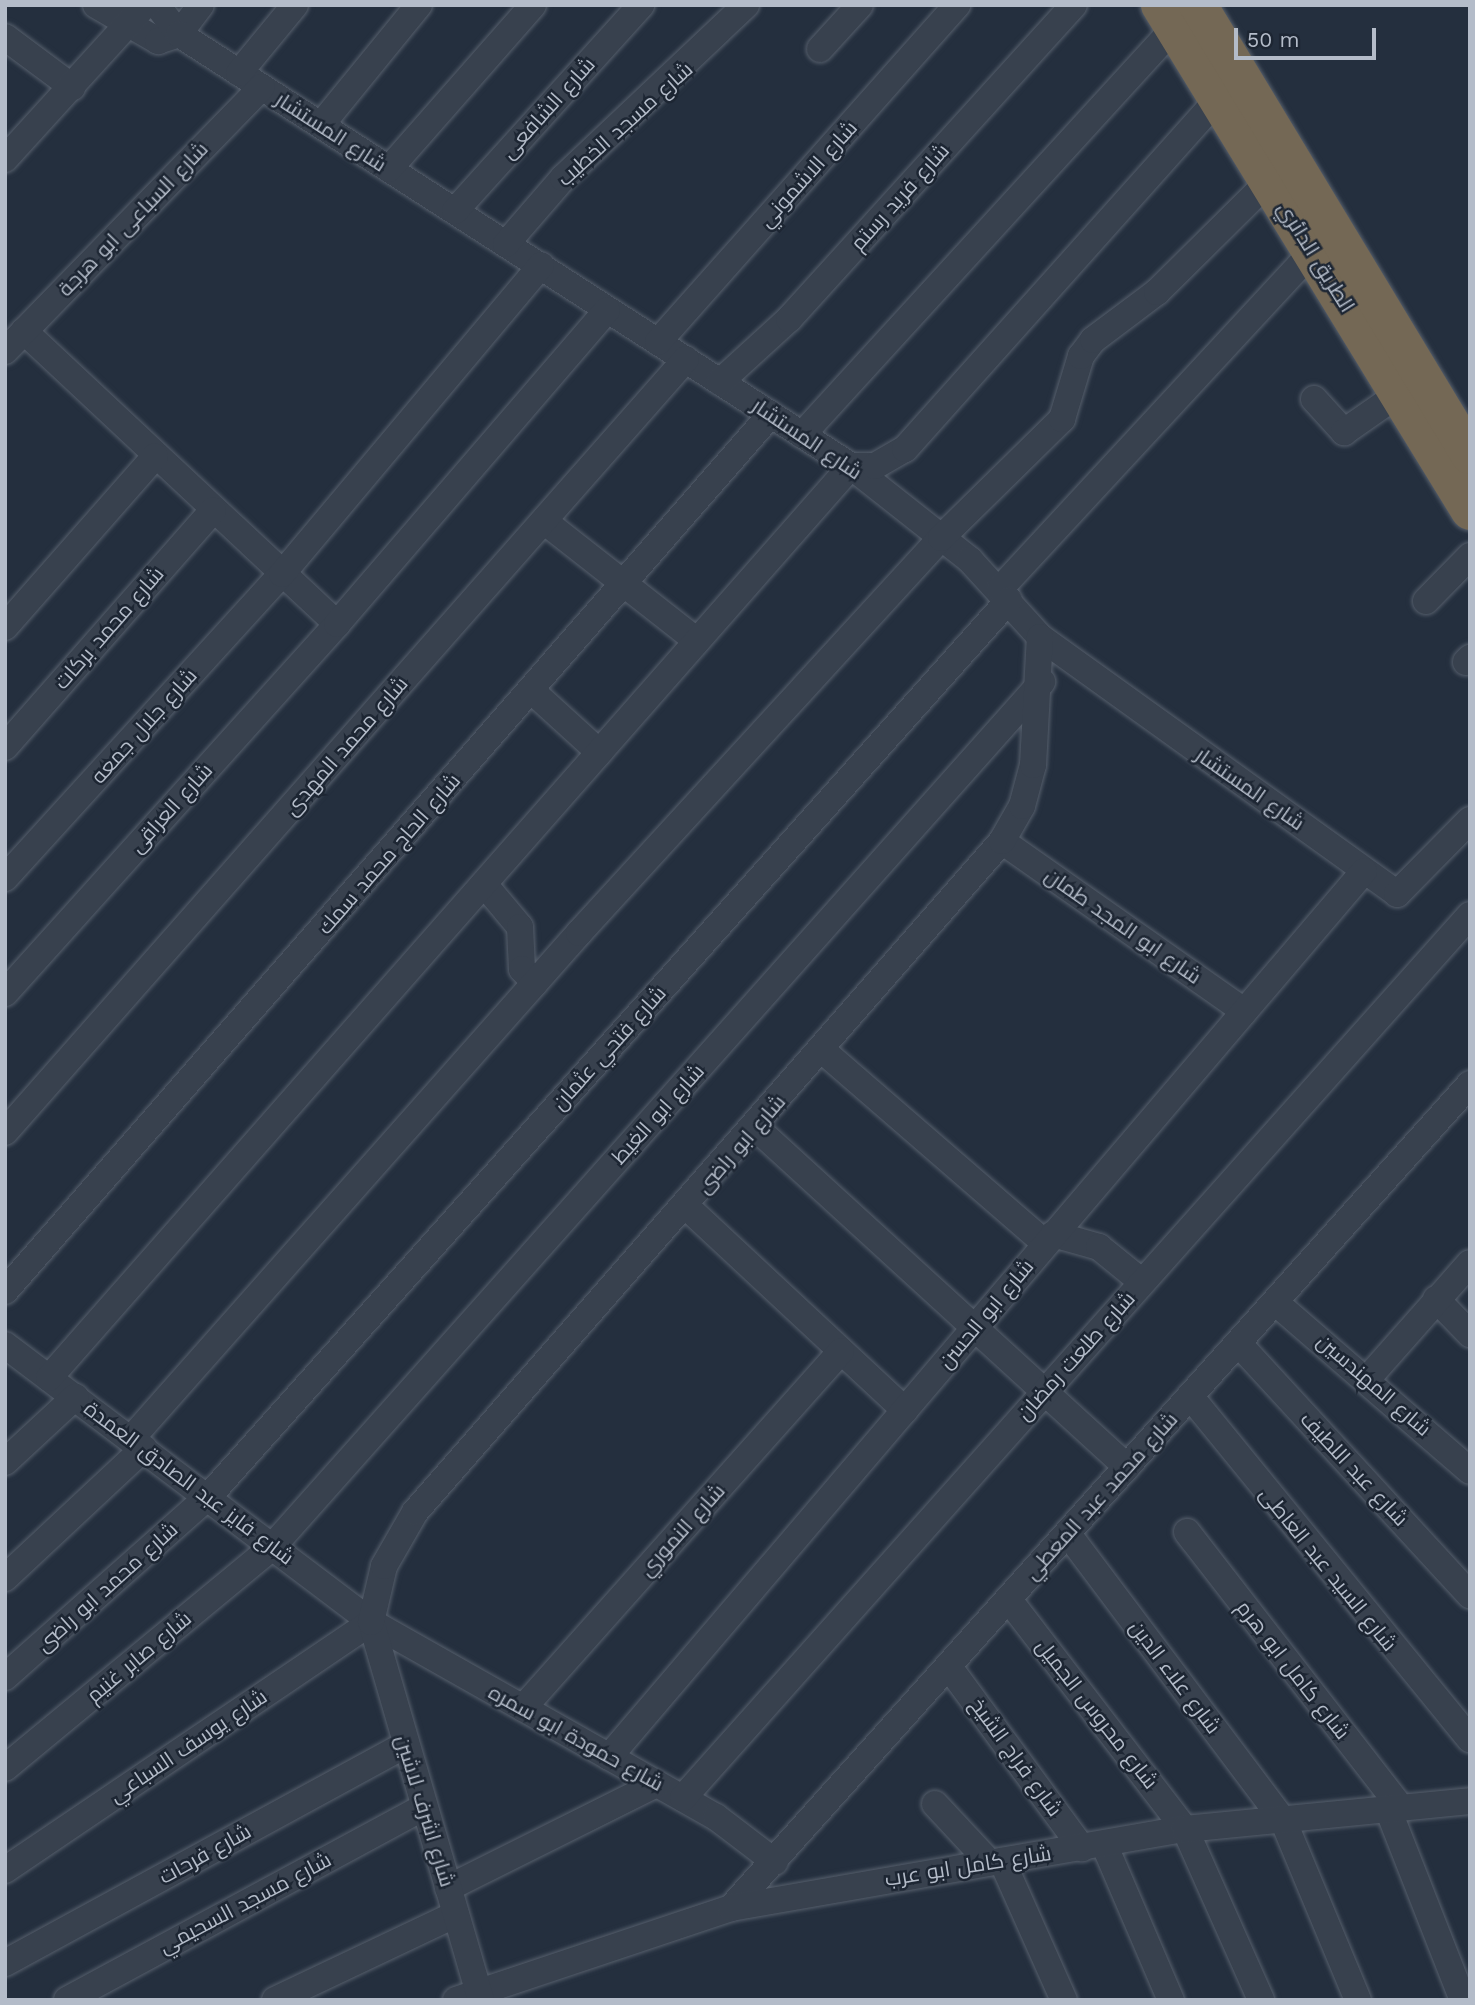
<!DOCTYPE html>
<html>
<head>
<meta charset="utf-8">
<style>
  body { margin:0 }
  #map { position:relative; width:1475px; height:2005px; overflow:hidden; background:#242f3e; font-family:"Work Sans",Cairo,sans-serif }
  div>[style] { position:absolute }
  .roads { filter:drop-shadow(0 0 2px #565f6c) drop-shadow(0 0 2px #565f6c) }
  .minor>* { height:26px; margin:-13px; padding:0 13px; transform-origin:13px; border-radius:13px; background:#38414e }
  .highway>* { height:38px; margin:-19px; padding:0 19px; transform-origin:19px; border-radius:19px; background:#746855 }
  span { translate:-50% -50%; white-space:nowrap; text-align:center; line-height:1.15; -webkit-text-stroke:5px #1d2633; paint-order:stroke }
  .street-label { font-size:21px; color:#b4bcc9 }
  .frame { position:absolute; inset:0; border:7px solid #b4bcc9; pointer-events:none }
  .scale { position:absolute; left:1234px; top:28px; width:142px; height:32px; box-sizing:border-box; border:4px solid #b4bcc9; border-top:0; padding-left:9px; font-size:21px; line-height:24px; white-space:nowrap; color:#b4bcc9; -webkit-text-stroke:5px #1d2633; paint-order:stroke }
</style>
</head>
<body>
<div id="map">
  <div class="roads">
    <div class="minor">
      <div style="left:96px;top:5px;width:72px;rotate:30.1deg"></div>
      <div style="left:158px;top:41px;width:22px;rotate:-18deg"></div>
      <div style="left:179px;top:34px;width:36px;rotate:-53deg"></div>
      <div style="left:157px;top:5px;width:36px;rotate:53deg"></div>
      <div style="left:179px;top:34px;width:799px;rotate:32.74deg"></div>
      <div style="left:851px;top:466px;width:152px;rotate:38.3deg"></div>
      <div style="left:970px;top:560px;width:104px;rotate:47.7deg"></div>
      <div style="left:1040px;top:637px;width:440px;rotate:35.7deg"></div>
      <div style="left:1397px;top:894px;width:104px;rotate:-45.4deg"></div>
      <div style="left:5px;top:37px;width:84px;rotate:36.7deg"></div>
      <div style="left:820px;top:49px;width:59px;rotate:-47.7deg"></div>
      <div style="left:239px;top:73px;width:88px;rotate:-50.5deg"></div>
      <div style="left:321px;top:125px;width:155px;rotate:-50.8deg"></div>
      <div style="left:5px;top:159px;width:208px;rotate:-47.7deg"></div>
      <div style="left:389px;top:169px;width:218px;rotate:-48.7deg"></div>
      <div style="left:455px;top:211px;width:278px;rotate:-47.9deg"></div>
      <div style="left:506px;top:244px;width:87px;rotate:-49.2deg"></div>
      <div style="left:563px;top:178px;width:252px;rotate:-43.4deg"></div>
      <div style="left:24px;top:331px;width:429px;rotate:43.1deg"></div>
      <div style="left:658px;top:342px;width:451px;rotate:-48.4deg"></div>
      <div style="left:5px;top:351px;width:368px;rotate:-45.8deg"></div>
      <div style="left:720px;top:382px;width:93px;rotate:-42.4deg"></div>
      <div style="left:789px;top:319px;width:424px;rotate:-47.8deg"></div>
      <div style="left:1314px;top:399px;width:45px;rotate:47.7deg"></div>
      <div style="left:1344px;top:432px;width:68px;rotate:-34.9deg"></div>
      <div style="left:802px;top:435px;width:551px;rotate:-47.57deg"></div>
      <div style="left:544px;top:521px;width:194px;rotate:38.1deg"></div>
      <div style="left:1000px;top:589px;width:459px;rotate:-47.2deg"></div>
      <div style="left:1426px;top:601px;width:63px;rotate:-45.6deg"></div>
      <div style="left:5px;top:627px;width:227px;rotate:-48.7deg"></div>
      <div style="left:1466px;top:662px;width:6px;rotate:-45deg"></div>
      <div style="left:532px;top:691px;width:91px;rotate:42.3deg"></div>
      <div style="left:5px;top:747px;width:315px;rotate:-48.7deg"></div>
      <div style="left:1002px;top:841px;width:296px;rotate:35.1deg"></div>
      <div style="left:5px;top:878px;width:411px;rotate:-47.7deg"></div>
      <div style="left:282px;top:574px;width:403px;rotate:-50deg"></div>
      <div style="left:484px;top:884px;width:56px;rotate:50.1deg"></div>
      <div style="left:520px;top:927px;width:42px;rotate:87.3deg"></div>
      <div style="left:522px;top:969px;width:19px;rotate:47deg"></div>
      <div style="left:5px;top:993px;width:496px;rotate:-48deg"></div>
      <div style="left:337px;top:624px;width:414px;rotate:-49.3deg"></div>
      <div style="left:822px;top:1050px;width:295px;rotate:40.9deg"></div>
      <div style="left:755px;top:1127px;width:504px;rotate:42.43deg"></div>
      <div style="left:5px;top:1132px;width:1030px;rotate:-48.62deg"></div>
      <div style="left:687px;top:1207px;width:298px;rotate:43deg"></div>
      <div style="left:1053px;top:1234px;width:48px;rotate:15.8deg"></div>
      <div style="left:1099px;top:1247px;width:55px;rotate:39.1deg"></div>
      <div style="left:5px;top:1291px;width:1164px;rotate:-48.86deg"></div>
      <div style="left:1436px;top:1299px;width:49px;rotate:45.8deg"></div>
      <div style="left:1275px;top:1302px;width:258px;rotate:40.9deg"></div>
      <div style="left:1238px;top:1343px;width:343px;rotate:47.4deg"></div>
      <div style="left:5px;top:1345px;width:459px;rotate:37.1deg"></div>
      <div style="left:371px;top:1622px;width:396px;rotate:29.5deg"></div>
      <div style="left:716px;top:1817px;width:74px;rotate:37.3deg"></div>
      <div style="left:1369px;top:1377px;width:152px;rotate:-48.5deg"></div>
      <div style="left:49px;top:1378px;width:1214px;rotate:-48.67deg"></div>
      <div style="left:851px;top:466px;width:24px"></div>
      <div style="left:875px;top:466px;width:34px;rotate:-30deg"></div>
      <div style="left:905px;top:449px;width:470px;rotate:-48.2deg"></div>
      <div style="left:1190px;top:1396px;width:443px;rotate:50.8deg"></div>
      <div style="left:131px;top:1439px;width:676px;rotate:-48.48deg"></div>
      <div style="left:579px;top:933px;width:536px;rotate:-47.5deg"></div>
      <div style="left:941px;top:538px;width:170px;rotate:-44.5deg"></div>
      <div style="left:1062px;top:419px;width:66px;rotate:-73.2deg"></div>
      <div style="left:1081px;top:356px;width:20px;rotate:-53deg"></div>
      <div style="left:1093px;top:340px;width:80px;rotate:-36.9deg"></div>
      <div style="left:1157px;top:292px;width:158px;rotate:-44.7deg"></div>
      <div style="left:5px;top:1462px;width:96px;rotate:-42.9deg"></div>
      <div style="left:1187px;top:1532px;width:348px;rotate:52.2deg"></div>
      <div style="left:1068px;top:1534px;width:358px;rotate:53.1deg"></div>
      <div style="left:1283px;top:1820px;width:195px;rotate:67.4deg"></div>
      <div style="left:5px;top:1578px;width:190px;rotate:-43.1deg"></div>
      <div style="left:1009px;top:1600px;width:289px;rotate:52.5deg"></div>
      <div style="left:1185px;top:1829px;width:187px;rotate:66deg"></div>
      <div style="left:949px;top:1667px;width:225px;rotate:53.7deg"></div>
      <div style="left:5px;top:1677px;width:273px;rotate:-41.6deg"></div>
      <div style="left:209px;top:1496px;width:1201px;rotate:-48.24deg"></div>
      <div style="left:523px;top:1708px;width:478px;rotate:-48.3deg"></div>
      <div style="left:609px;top:1757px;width:1164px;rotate:-49.56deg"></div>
      <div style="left:5px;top:1768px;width:348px;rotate:-39.6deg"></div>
      <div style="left:273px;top:1546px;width:1157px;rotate:-48.33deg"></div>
      <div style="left:683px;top:1798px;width:1183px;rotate:-48.29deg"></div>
      <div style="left:935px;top:1804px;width:79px;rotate:47deg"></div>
      <div style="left:1388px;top:1809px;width:205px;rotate:68.6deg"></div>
      <div style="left:1104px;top:1844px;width:170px;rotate:66.8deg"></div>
      <div style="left:1002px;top:1861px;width:152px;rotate:66deg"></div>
      <div style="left:5px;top:1870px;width:442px;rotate:-34.1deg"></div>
      <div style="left:448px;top:1888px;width:233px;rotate:-26.5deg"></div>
      <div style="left:731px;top:1908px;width:1107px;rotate:-48.11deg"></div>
      <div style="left:5px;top:1963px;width:456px;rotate:-28.6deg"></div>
      <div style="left:67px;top:2000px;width:406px;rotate:-28.4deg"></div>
      <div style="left:275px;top:2000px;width:200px;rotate:-25.4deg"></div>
      <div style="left:456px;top:2000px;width:290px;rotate:-18.5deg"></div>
      <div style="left:731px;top:1908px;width:461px;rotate:-9.9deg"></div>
      <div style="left:1185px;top:1829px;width:286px;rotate:-5.6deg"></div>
      <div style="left:481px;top:2000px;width:394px;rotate:-106.2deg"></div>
      <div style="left:371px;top:1622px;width:57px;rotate:-76.9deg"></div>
      <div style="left:384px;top:1566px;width:62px;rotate:-60.1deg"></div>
      <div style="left:415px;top:1512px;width:892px;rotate:-48.82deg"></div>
      <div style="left:1002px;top:841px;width:40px;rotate:-60.3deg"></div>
      <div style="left:1022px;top:806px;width:42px;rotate:-75deg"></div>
      <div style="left:1033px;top:765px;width:128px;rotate:-86.9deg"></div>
    </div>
    <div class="highway">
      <div style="left:1160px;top:5px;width:593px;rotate:58.51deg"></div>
      <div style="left:1198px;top:5px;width:526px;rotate:58.85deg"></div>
    </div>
  </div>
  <div class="street-label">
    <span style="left:548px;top:108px;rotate:-48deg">شارع الشافعى</span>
    <span style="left:625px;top:124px;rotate:-42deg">شارع مسجد الخطيب</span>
    <span style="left:331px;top:132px;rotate:33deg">شارع المستشار</span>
    <span style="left:808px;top:174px;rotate:-48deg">شارع الاشموني</span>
    <span style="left:900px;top:197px;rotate:-48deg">شارع فريد رستم</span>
    <span style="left:133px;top:219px;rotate:-46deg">شارع السباعى ابو هرجة</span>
    <span style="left:1316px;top:257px;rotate:58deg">الطريق الدائري</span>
    <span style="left:807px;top:439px;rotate:34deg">شارع المستشار</span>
    <span style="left:109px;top:628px;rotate:-49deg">شارع محمد بركات</span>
    <span style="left:144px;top:726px;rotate:-48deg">شارع جلال جمعه</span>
    <span style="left:346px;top:746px;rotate:-49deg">شارع محمد المهدى</span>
    <span style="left:1250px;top:789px;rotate:35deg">شارع المستشار</span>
    <span style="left:171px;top:808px;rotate:-48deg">شارع العراقى</span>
    <span style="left:389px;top:854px;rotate:-49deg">شارع الحاج محمد سمك</span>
    <span style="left:1123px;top:926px;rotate:35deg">شارع ابو المجد طمان</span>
    <span style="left:609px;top:1048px;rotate:-48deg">شارع فتحي عثمان</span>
    <span style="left:658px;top:1114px;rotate:-48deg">شارع ابو الغيط</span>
    <span style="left:741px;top:1144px;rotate:-49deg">شارع ابو راضى</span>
    <span style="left:986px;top:1314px;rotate:-50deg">شارع ابو الحسن</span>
    <span style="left:1076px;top:1356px;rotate:-48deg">شارع طلعت رمضان</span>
    <span style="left:1374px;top:1385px;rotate:41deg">شارع المهندسين</span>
    <span style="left:1354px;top:1469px;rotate:47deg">شارع عبد اللطيف</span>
    <span style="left:189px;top:1483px;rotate:37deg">شارع فايز عبد الصادق العمدة</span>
    <span style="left:1101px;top:1496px;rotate:-48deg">شارع محمد عبد المعطي</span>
    <span style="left:682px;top:1530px;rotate:-48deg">شارع النموري</span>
    <span style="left:1328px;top:1569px;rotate:51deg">شارع السيد عبد العاطى</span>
    <span style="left:107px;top:1587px;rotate:-42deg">شارع محمد ابو راضى</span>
    <span style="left:139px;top:1657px;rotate:-40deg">شارع صابر غنيم</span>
    <span style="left:1293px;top:1670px;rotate:52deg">شارع كامل ابو هرم</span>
    <span style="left:1175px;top:1677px;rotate:53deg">شارع علاء الدين</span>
    <span style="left:1097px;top:1714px;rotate:52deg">شارع محروس الجميل</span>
    <span style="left:576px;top:1738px;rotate:29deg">شارع حمودة ابو سمره</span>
    <span style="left:188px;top:1746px;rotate:-34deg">شارع يوسف السباعي</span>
    <span style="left:1016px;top:1757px;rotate:54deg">شارع فراج الشيخ</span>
    <span style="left:425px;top:1811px;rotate:73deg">شارع اشرف لاشين</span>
    <span style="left:205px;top:1854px;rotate:-29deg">شارع فرحات</span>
    <span style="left:968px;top:1866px;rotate:-9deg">شارع كامل ابو عرب</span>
    <span style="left:245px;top:1903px;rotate:-28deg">شارع مسجد السحيمي</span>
  </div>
  <div class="frame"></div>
  <div class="scale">50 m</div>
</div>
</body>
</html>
